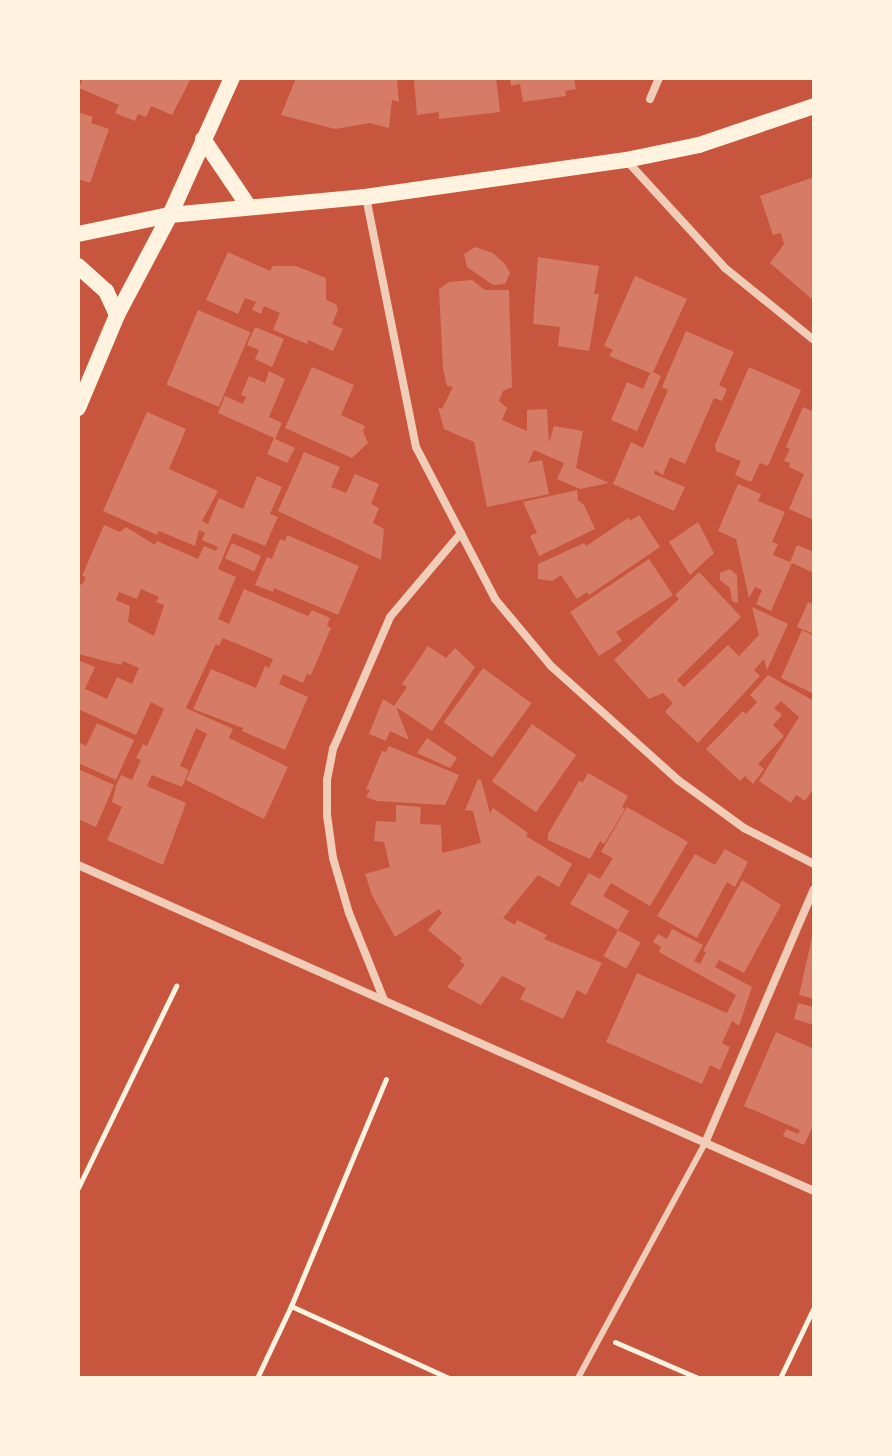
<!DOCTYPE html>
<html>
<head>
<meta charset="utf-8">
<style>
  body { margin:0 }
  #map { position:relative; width:892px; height:1456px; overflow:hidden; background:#c8553d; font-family:"Public Sans",sans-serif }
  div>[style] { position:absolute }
  .building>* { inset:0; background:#d67c66; transform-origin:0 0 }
  .path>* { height:5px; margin:-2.5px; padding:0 2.5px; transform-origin:2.5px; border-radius:2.5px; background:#fff3e0 }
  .service>* { height:6px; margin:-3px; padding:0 3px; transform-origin:3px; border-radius:3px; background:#f1ccb7 }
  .minor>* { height:8px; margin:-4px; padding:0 4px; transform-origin:4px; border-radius:4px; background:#f1ccb7 }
  .secondary>* { height:16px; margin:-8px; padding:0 8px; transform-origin:8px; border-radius:8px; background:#fff3e0 }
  span { translate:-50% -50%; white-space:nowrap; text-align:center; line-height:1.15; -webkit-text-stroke:8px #fff3e0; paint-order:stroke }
  .frame { position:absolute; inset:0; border:80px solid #fff3e0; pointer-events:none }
</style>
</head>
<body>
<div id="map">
  <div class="building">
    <div style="clip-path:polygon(83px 78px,186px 78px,190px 80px,172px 115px,151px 106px,146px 117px,138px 114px,135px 121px,115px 113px,119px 105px,79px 88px)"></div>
    <div style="clip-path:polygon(296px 78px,397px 78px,399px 102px,392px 100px,389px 128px,370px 123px,335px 129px,281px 115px)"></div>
    <div style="clip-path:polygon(431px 78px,496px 78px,500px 112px,439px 119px,439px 112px,417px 115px,414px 80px)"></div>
    <div style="clip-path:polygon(510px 78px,574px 78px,576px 89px,565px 91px,566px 96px,523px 102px,520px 84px,511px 86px)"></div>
    <div style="clip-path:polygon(78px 112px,93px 117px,91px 123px,109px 129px,90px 183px,78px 179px)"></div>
    <div style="clip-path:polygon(814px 177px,814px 301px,770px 263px,784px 244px,781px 233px,773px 235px,760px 196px)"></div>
    <div style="clip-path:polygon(475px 247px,493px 253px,505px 264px,510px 273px,505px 284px,493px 285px,467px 267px,464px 254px)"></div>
    <div style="clip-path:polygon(228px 252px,270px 271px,273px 266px,296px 266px,326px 278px,326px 300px,336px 304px,338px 310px,332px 324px,343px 329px,333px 351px,308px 340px,307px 344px,273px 330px,280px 313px,264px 306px,261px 314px,252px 310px,256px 302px,245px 298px,238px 314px,206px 300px)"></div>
    <div style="clip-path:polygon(538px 257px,599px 266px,594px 294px,599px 294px,589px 351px,558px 346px,560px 327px,533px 324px)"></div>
    <div style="clip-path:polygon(635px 276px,687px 299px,653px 372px,661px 376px,637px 431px,611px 420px,627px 382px,643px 389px,650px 373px,609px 356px,613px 350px,604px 346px)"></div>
    <div style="clip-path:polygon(472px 280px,485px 290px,509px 290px,512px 387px,503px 391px,499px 401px,507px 408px,502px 420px,527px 431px,527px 410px,547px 409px,549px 443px,554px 426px,583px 431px,576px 468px,609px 483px,580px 489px,557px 479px,564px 463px,534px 450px,528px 463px,542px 460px,549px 494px,487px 507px,474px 442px,444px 429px,438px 407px,442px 409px,453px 387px,447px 386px,443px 369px,439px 289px,449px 282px)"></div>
    <div style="left:198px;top:310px;width:57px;height:81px;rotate:23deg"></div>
    <div style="clip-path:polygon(255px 327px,284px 339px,272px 367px,255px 359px,259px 350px,247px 345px)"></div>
    <div style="clip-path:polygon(686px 331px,734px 352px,719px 385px,727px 389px,722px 401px,714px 398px,685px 464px,670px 457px,663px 475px,655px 470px,654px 474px,685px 487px,674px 511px,613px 484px,631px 442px,643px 448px,668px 390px,662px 387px)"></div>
    <div style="clip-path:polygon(312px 367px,354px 385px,341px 415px,365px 426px,363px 431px,368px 443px,352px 458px,285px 428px)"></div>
    <div style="clip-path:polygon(749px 367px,801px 390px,768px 466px,760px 463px,751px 482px,735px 475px,741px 461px,716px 451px,715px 445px)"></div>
    <div style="clip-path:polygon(269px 371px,285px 379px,269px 417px,282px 423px,275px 439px,295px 448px,287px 463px,267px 454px,274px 438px,218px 413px,225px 396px,243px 404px,246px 397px,241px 395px,249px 376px,265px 383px)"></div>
    <div style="clip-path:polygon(803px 407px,814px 412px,814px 520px,789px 509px,804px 474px,789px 467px,790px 463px,784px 461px,790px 449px,786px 447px)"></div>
    <div style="clip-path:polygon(evenodd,147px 412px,186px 429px,169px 469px,218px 491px,202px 521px,208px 524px,219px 498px,243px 509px,257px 476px,282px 487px,270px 514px,278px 517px,265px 546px,233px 533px,218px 569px,236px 577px,218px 619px,229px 624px,244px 589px,308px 616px,312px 610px,330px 618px,327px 626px,331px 628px,311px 675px,307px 674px,303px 683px,283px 674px,279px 684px,308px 697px,285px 750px,242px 731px,243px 728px,193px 709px,211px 669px,256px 688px,265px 666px,269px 668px,273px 659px,223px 638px,219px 646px,216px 644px,186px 708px,233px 729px,229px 738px,288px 767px,264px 819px,186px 780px,207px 734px,196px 728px,180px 766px,189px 770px,182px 787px,152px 775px,147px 786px,186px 803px,163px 865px,107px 840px,122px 807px,112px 802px,116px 786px,121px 775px,132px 780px,141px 760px,136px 758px,143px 744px,147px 746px,164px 709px,151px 702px,136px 735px,78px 709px,78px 660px,95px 667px,85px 689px,107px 699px,117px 677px,132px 684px,139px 668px,123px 661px,121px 665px,78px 654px,78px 583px,82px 585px,86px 577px,82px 576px,104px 525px,120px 532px,126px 527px,155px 545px,157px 541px,198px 559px,204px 546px,216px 551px,218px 547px,202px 540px,205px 533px,199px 530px,195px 546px,159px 531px,157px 535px,103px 511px,147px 412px,141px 589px,159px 597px,156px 602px,164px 605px,154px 636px,128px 622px,130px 606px,116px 600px,119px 592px,137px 599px,141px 589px)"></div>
    <div style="clip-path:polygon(304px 452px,340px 467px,331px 487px,346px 493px,355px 474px,379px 484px,371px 504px,379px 508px,373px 523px,384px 529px,381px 560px,278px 511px)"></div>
    <div style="clip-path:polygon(738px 484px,761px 494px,758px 501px,785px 512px,772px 542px,778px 544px,773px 555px,790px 562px,797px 545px,814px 552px,814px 573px,792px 563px,771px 611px,756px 604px,762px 590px,755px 587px,749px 598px,736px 539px,718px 531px)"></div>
    <div style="clip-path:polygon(577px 490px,578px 500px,584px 505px,595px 529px,539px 556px,530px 536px,537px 533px,523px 502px)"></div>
    <div style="clip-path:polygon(639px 515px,660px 547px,589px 595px,587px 592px,577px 599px,561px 575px,552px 581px,538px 579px,538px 564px,584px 543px,586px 546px,628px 518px,630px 521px)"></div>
    <div style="clip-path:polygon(698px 522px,714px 553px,690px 575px,669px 542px)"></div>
    <div style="clip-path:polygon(287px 535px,359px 566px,338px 615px,274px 588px,273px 592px,255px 585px,267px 557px,272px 559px,280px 539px,285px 541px)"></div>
    <div style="left:232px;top:543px;width:32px;height:17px;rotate:24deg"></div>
    <div style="clip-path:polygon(649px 559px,673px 595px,616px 632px,622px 641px,599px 656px,570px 612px)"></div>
    <div style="clip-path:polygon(730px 569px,737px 575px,738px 603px,732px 601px,730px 588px,720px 580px,720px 573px)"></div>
    <div style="clip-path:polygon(699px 572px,741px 617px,677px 680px,684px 687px,728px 645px,739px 656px,759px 635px,752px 607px,788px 624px,767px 670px,764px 659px,754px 670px,760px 676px,698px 743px,665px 712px,673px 703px,663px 693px,649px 699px,614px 660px,679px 599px,675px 595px)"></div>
    <div style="clip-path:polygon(808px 602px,814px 605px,814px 634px,797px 627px)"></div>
    <div style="clip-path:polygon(802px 630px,814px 636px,814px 694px,781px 678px)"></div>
    <div style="clip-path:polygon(428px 646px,446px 658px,455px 648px,475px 667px,432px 731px,396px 707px,409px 740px,390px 731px,386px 741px,369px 734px,383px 699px,394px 706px,407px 687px,402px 684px)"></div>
    <div style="left:483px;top:668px;width:60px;height:67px;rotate:36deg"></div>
    <div style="clip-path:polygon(768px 675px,814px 701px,814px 788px,805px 801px,796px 795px,791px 803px,759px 781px,799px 717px,781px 701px,774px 708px,782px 715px,773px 725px,784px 736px,758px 764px,764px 769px,753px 784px,745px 776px,740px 781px,706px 749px,743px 711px,746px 714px,757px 702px,750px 695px)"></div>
    <div style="clip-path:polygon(97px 723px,134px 740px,116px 780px,78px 763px,78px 742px,86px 746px)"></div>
    <div style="left:532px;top:724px;width:54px;height:70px;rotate:35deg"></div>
    <div style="clip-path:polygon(427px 738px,457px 758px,450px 768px,417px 753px)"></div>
    <div style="clip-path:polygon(389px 746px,459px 775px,445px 805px,377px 801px,366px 797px,370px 790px,366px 789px,382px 751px,386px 752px)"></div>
    <div style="clip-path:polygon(78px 769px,114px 785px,96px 827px,78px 819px)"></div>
    <div style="clip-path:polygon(588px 773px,628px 796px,622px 807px,625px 809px,604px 844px,600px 841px,590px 859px,548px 840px,548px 834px,579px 781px,583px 782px)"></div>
    <div style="clip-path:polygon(478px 779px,481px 780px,490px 813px,493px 808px,528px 833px,526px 836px,572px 864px,559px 887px,538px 875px,503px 918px,515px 925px,517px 920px,547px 935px,544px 939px,602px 963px,586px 995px,577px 990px,563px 1019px,520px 999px,526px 988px,502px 976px,481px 1005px,447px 987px,465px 965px,460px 961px,462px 958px,428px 930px,442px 913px,439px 909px,395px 937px,372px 895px,365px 874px,390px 867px,384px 842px,374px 841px,376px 821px,396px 822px,396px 805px,421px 807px,420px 824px,441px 825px,442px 853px,481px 843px,473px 811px,465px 810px)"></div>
    <div style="clip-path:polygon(627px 807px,688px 842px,650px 906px,611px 883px,603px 896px,629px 911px,618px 930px,570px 904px,589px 873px,600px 879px,613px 858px,601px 852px)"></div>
    <div style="clip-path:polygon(725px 849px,748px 862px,735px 887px,727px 882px,697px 938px,657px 916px,695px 854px,715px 865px)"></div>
    <div style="clip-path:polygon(742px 880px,781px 905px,744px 973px,719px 960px,715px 967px,752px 987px,739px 1026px,732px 1021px,722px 1043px,730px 1047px,720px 1070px,710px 1065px,702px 1084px,606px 1042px,637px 973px,727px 1013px,736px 995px,659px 952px,661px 947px,653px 942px,658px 934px,667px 939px,672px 929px,703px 945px,694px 961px,700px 964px,706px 952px,703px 951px)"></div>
    <div style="left:618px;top:930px;width:26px;height:30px;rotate:29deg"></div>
    <div style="clip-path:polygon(813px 933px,814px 934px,814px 999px,799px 995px)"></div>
    <div style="clip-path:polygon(798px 1003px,814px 1007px,814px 1025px,794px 1019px)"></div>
    <div style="clip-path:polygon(776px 1032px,814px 1049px,814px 1124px,804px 1145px,783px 1136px,786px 1129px,798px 1134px,800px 1130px,744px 1106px)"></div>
  </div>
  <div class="path">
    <div style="left:78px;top:1188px;width:225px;rotate:-64.1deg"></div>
    <div style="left:291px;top:1306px;width:174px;rotate:24.5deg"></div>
    <div style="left:615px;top:1342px;width:90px;rotate:23.4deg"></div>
    <div style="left:257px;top:1378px;width:80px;rotate:-64.7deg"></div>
    <div style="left:291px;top:1306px;width:246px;rotate:-67.3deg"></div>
    <div style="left:780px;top:1378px;width:79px;rotate:-64.4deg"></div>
  </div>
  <div class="service">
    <div style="left:578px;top:1378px;width:267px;rotate:-61.6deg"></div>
  </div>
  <div class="minor">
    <div style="left:650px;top:99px;width:23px;rotate:-67deg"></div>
    <div style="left:627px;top:161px;width:145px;rotate:47.5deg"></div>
    <div style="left:725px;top:268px;width:114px;rotate:39deg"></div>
    <div style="left:366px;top:197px;width:255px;rotate:78.7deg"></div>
    <div style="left:416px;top:447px;width:171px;rotate:62.5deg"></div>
    <div style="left:495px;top:599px;width:87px;rotate:50.1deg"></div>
    <div style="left:551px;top:666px;width:171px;rotate:41.9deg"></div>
    <div style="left:678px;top:780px;width:82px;rotate:36deg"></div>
    <div style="left:744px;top:828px;width:79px;rotate:27.2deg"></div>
    <div style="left:78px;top:865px;width:805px;rotate:23.89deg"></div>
    <div style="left:384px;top:1000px;width:94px;rotate:-111.9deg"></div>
    <div style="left:349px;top:913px;width:57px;rotate:-106.2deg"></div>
    <div style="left:333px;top:858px;width:43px;rotate:-97.9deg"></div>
    <div style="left:327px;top:815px;width:35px;rotate:-90deg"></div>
    <div style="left:327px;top:780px;width:32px;rotate:-79deg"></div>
    <div style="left:333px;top:749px;width:144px;rotate:-66.6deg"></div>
    <div style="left:390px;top:617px;width:110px;rotate:-49.8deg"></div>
    <div style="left:705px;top:1143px;width:276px;rotate:-66.8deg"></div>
  </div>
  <div class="secondary">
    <div style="left:203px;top:139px;width:82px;rotate:55.9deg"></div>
    <div style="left:78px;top:234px;width:94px;rotate:-11.7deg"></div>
    <div style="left:170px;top:215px;width:196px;rotate:-5.3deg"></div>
    <div style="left:365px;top:197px;width:264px;rotate:-8.1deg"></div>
    <div style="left:626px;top:160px;width:75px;rotate:-11.6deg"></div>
    <div style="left:699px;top:145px;width:121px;rotate:-18.7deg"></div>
    <div style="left:78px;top:266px;width:38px;rotate:42deg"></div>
    <div style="left:106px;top:291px;width:26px;rotate:65deg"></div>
    <div style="left:78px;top:408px;width:101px;rotate:-67.2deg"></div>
    <div style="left:117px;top:315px;width:113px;rotate:-62.1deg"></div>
    <div style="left:170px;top:215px;width:150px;rotate:-65.7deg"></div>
  </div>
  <div class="frame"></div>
</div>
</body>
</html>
